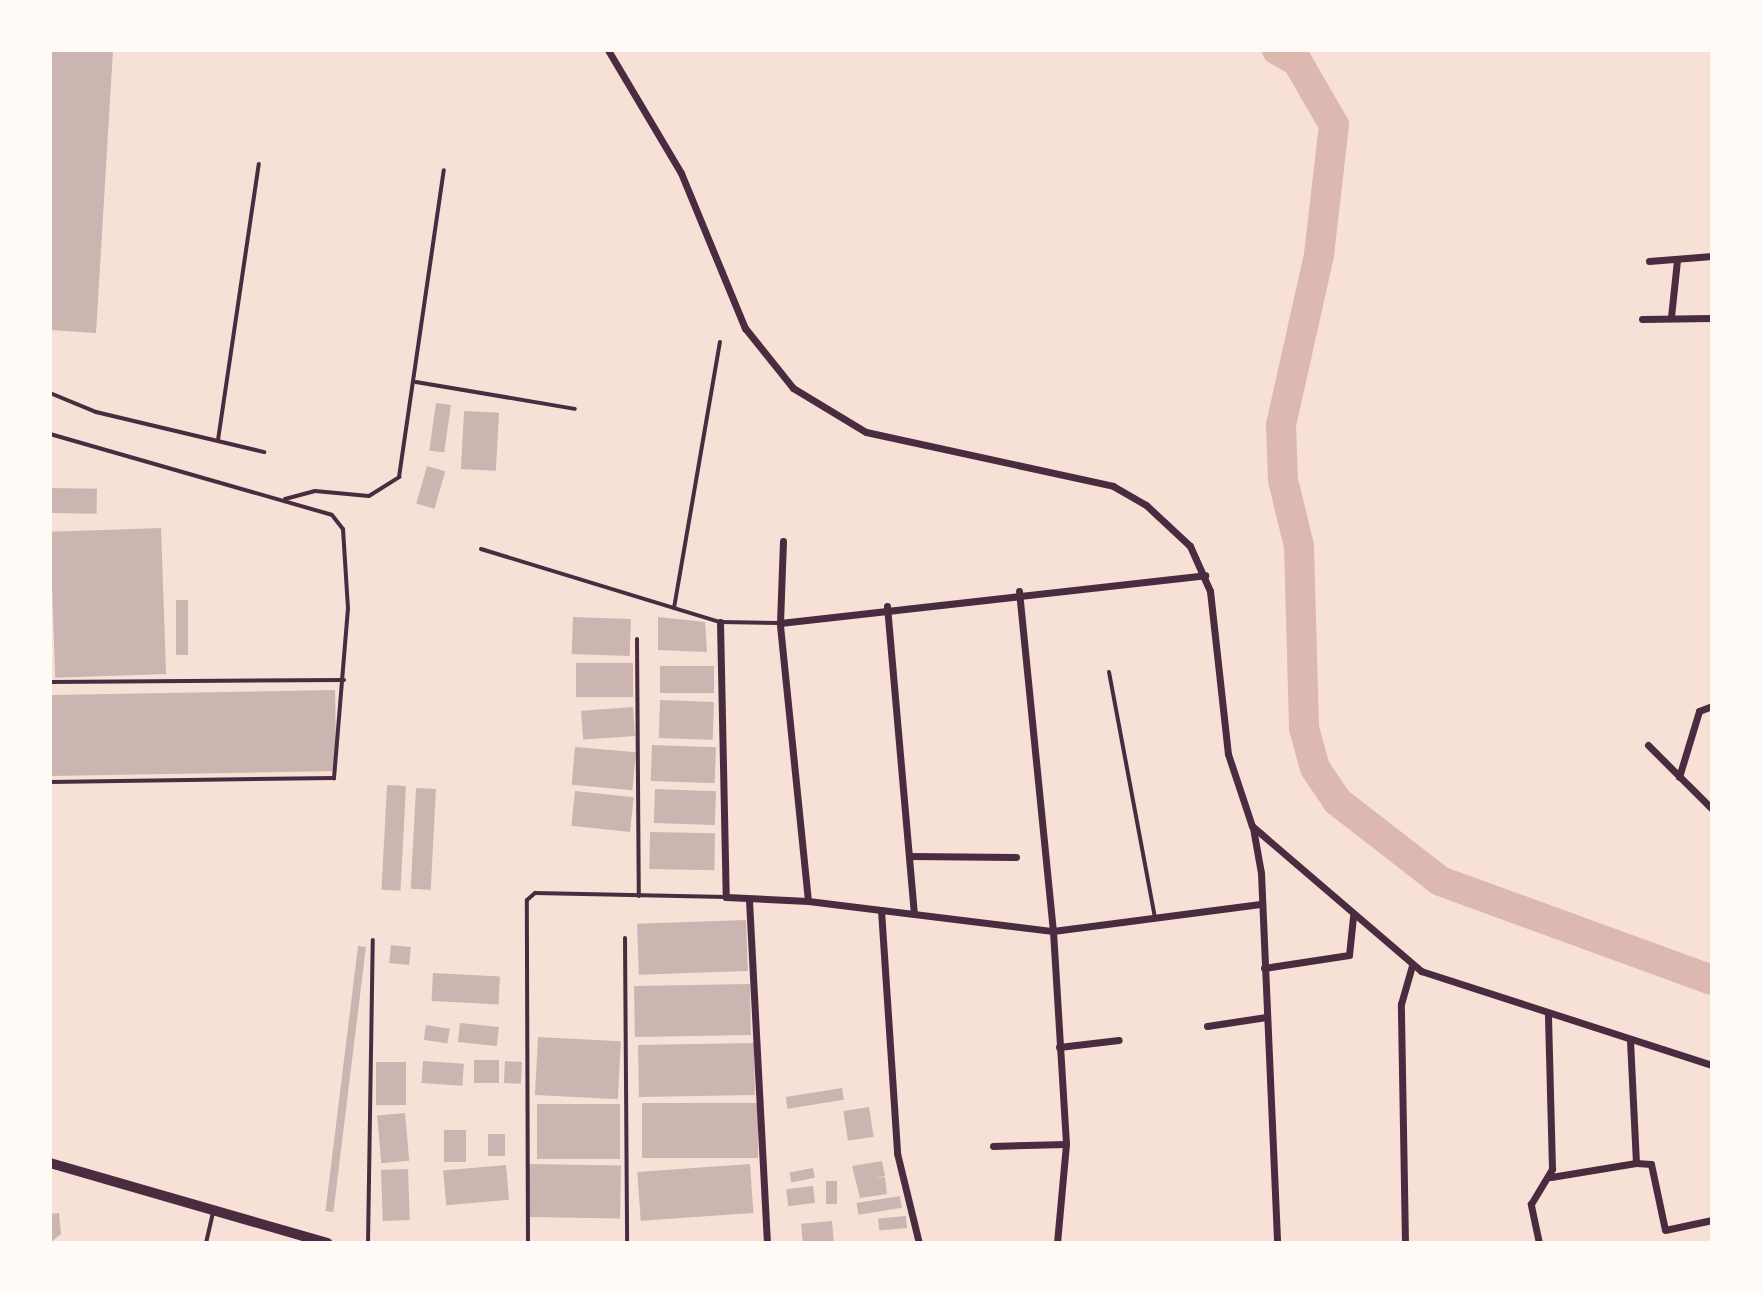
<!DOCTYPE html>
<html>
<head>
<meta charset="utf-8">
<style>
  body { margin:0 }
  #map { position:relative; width:1762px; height:1293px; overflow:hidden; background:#f7e1d7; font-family:Jost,sans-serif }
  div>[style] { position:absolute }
  .river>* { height:30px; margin:-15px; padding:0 15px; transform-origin:15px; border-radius:15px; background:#dcb8b0 }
  .building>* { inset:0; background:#ccb4b1; transform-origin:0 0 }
  .service>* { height:4px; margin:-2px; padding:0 2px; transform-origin:2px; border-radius:2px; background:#4a2c40 }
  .minor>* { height:7px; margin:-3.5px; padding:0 3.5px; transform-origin:3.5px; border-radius:3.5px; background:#4a2c40 }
  .secondary>* { height:10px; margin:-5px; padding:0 5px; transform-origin:5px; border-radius:5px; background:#4a2c40 }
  span { translate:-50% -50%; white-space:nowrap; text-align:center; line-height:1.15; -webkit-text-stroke:8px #fffaf5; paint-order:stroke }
  .frame { position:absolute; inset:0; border:52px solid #fffaf5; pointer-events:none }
</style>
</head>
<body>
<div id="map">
  <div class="river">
    <div style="left:1277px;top:50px;width:23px;rotate:29deg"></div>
    <div style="left:1297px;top:61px;width:74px;rotate:60deg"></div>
    <div style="left:1334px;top:125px;width:131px;rotate:96.6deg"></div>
    <div style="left:1319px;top:255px;width:174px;rotate:102.6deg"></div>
    <div style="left:1281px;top:425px;width:55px;rotate:87.9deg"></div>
    <div style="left:1283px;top:480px;width:68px;rotate:76.4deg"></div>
    <div style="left:1299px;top:546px;width:182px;rotate:88.4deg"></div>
    <div style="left:1304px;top:728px;width:41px;rotate:74.6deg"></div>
    <div style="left:1315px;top:768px;width:40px;rotate:56deg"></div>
    <div style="left:1337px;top:801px;width:130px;rotate:37.8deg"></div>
    <div style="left:1440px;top:881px;width:289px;rotate:20deg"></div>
  </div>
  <div class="building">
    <div style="clip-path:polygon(50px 50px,113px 50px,96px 333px,50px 330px)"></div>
    <div style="left:436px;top:403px;width:15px;height:48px;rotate:8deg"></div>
    <div style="left:464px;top:411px;width:35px;height:58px;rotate:3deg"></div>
    <div style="left:427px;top:466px;width:19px;height:39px;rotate:16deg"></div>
    <div style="left:50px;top:488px;width:47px;height:25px;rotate:1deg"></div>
    <div style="left:161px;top:528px;width:146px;height:111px;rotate:88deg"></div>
    <div style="left:176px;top:600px;width:12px;height:55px"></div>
    <div style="left:573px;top:617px;width:58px;height:37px;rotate:2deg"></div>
    <div style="clip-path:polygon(658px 617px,705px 622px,707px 652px,658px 650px)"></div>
    <div style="left:576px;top:663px;width:57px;height:34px"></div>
    <div style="left:660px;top:666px;width:54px;height:27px"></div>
    <div style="left:335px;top:690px;width:81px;height:285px;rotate:89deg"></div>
    <div style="left:660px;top:700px;width:54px;height:38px;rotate:2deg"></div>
    <div style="left:633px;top:707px;width:29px;height:52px;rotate:86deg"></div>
    <div style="left:652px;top:745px;width:64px;height:36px;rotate:2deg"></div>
    <div style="left:575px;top:747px;width:61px;height:38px;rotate:5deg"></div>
    <div style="left:387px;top:785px;width:19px;height:105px;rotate:3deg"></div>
    <div style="left:416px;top:788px;width:20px;height:101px;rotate:3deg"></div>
    <div style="left:655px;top:789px;width:61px;height:34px;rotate:2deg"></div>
    <div style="left:575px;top:791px;width:59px;height:35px;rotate:6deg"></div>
    <div style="left:650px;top:832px;width:65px;height:37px;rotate:1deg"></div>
    <div style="left:746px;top:920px;width:51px;height:109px;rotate:88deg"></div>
    <div style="left:391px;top:945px;width:20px;height:18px;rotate:6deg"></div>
    <div style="left:358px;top:946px;width:8px;height:267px;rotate:7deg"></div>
    <div style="left:433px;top:973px;width:67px;height:28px;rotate:3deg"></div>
    <div style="left:750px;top:984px;width:51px;height:116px;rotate:89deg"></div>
    <div style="left:460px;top:1023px;width:39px;height:19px;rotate:6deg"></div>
    <div style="left:426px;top:1025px;width:24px;height:15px;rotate:9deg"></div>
    <div style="left:538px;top:1037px;width:83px;height:58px;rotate:3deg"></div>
    <div style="left:754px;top:1043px;width:52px;height:116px;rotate:89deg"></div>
    <div style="left:474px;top:1060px;width:25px;height:23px"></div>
    <div style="left:423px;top:1061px;width:41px;height:22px;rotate:4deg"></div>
    <div style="left:505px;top:1061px;width:17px;height:22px;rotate:3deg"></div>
    <div style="left:376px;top:1062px;width:30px;height:43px"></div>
    <div style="left:842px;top:1088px;width:12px;height:57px;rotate:81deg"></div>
    <div style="left:642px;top:1103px;width:116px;height:55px"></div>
    <div style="left:537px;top:1104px;width:83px;height:55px"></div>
    <div style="left:869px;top:1107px;width:30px;height:26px;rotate:81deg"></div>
    <div style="left:405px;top:1113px;width:48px;height:28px;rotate:85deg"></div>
    <div style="left:444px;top:1130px;width:22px;height:32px"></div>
    <div style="left:488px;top:1134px;width:17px;height:22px"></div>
    <div style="clip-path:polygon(882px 1161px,885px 1176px,874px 1178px,885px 1177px,887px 1194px,860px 1198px,852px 1166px)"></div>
    <div style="left:528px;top:1164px;width:93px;height:53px;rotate:1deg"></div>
    <div style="left:750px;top:1164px;width:49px;height:113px;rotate:86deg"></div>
    <div style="left:506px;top:1165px;width:35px;height:63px;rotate:85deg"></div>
    <div style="left:813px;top:1168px;width:10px;height:24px;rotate:79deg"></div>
    <div style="left:408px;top:1169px;width:51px;height:27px;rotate:88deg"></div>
    <div style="left:826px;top:1181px;width:11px;height:23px"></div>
    <div style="left:813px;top:1186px;width:17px;height:27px;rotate:83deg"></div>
    <div style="left:900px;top:1196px;width:12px;height:44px;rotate:81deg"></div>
    <div style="clip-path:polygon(59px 1213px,61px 1234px,50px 1243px,50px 1214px)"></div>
    <div style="left:906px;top:1216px;width:12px;height:28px;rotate:85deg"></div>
    <div style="left:832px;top:1221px;width:22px;height:31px;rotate:85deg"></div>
  </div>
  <div class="service">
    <div style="left:416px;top:382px;width:161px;rotate:9.6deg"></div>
    <div style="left:50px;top:393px;width:50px;rotate:22.4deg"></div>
    <div style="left:96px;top:412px;width:173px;rotate:13.4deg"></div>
    <div style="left:50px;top:434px;width:293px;rotate:16deg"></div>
    <div style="left:332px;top:515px;width:18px;rotate:52deg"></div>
    <div style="left:343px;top:529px;width:79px;rotate:86.4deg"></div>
    <div style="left:348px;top:608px;width:171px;rotate:94.7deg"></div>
    <div style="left:334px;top:778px;width:284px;rotate:179.2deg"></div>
    <div style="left:218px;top:440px;width:279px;rotate:-81.6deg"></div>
    <div style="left:285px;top:499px;width:31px;rotate:-15deg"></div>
    <div style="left:315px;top:491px;width:54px;rotate:5.3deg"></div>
    <div style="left:369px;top:496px;width:36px;rotate:-32deg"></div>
    <div style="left:399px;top:477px;width:310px;rotate:-81.7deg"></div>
    <div style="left:481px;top:549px;width:250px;rotate:17deg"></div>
    <div style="left:720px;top:622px;width:60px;rotate:1deg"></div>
    <div style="left:674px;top:608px;width:270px;rotate:-80.2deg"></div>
    <div style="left:637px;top:639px;width:257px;rotate:89.6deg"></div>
    <div style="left:1109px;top:672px;width:249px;rotate:79.4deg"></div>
    <div style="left:50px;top:682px;width:294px;rotate:-0.4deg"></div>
    <div style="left:625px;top:938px;width:305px;rotate:89.6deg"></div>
    <div style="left:206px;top:1243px;width:32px;rotate:-77deg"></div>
    <div style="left:368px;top:1243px;width:303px;rotate:-89.1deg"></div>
    <div style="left:528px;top:1243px;width:343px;rotate:-90.2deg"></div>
    <div style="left:527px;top:900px;width:11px;rotate:-41deg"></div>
    <div style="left:535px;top:893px;width:191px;rotate:1.2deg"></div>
  </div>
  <div class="minor">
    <div style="left:608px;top:50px;width:143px;rotate:59.3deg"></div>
    <div style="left:681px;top:173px;width:168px;rotate:67.6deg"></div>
    <div style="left:745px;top:328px;width:77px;rotate:51.3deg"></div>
    <div style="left:793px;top:388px;width:85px;rotate:31.1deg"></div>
    <div style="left:866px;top:432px;width:253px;rotate:12.3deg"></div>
    <div style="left:1113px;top:486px;width:38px;rotate:30deg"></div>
    <div style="left:1146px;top:505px;width:60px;rotate:43deg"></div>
    <div style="left:1190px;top:546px;width:49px;rotate:66deg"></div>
    <div style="left:1210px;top:591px;width:164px;rotate:83.7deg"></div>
    <div style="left:1228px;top:754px;width:76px;rotate:71.6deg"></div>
    <div style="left:1252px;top:826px;width:223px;rotate:40.6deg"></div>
    <div style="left:1421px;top:971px;width:306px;rotate:17.9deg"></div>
    <div style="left:1649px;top:261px;width:63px;rotate:-4.5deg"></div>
    <div style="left:1671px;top:317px;width:57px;rotate:-84deg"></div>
    <div style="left:1642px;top:319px;width:70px;rotate:-0.8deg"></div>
    <div style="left:1019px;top:591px;width:342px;rotate:84.3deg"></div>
    <div style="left:1053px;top:931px;width:213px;rotate:86.5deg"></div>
    <div style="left:1066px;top:1144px;width:99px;rotate:95.2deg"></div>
    <div style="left:887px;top:606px;width:309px;rotate:85deg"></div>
    <div style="left:720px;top:622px;width:275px;rotate:88.8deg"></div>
    <div style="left:726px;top:897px;width:82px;rotate:2.8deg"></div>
    <div style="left:808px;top:901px;width:279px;rotate:-95.8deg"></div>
    <div style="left:780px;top:623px;width:428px;rotate:-6.4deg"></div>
    <div style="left:780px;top:623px;width:82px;rotate:-87.9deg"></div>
    <div style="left:1648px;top:745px;width:91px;rotate:45deg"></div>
    <div style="left:1679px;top:777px;width:69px;rotate:-73.1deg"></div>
    <div style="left:1699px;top:711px;width:14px;rotate:-21deg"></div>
    <div style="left:1253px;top:828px;width:46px;rotate:79.9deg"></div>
    <div style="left:1261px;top:873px;width:370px;rotate:87.5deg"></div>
    <div style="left:909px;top:856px;width:107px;rotate:0.5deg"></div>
    <div style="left:749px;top:900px;width:343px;rotate:87deg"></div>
    <div style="left:808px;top:901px;width:247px;rotate:7deg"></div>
    <div style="left:1053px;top:931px;width:211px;rotate:-7.4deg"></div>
    <div style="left:881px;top:910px;width:244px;rotate:86.2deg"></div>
    <div style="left:897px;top:1153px;width:93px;rotate:76.3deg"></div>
    <div style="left:1264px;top:968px;width:86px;rotate:-8.7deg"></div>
    <div style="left:1349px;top:955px;width:39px;rotate:-84deg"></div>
    <div style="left:1207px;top:1026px;width:60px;rotate:-8.7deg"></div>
    <div style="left:1059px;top:1047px;width:60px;rotate:-6.7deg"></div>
    <div style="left:993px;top:1146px;width:73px;rotate:-1.6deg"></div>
    <div style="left:1636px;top:1163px;width:15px;rotate:4deg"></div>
    <div style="left:1651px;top:1164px;width:67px;rotate:78deg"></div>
    <div style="left:1665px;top:1230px;width:48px;rotate:-12deg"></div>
    <div style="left:1551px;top:1177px;width:86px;rotate:-9.4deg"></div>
    <div style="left:1636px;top:1163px;width:123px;rotate:-92.8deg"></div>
    <div style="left:1405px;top:1243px;width:239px;rotate:-91deg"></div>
    <div style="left:1401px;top:1004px;width:40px;rotate:-74deg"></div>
    <div style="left:1539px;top:1243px;width:40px;rotate:-102deg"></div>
    <div style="left:1531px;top:1204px;width:41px;rotate:-59deg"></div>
    <div style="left:1552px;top:1169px;width:156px;rotate:-91.5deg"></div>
  </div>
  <div class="secondary">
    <div style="left:50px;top:1163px;width:289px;rotate:16.1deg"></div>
  </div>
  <div class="frame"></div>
</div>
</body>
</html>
